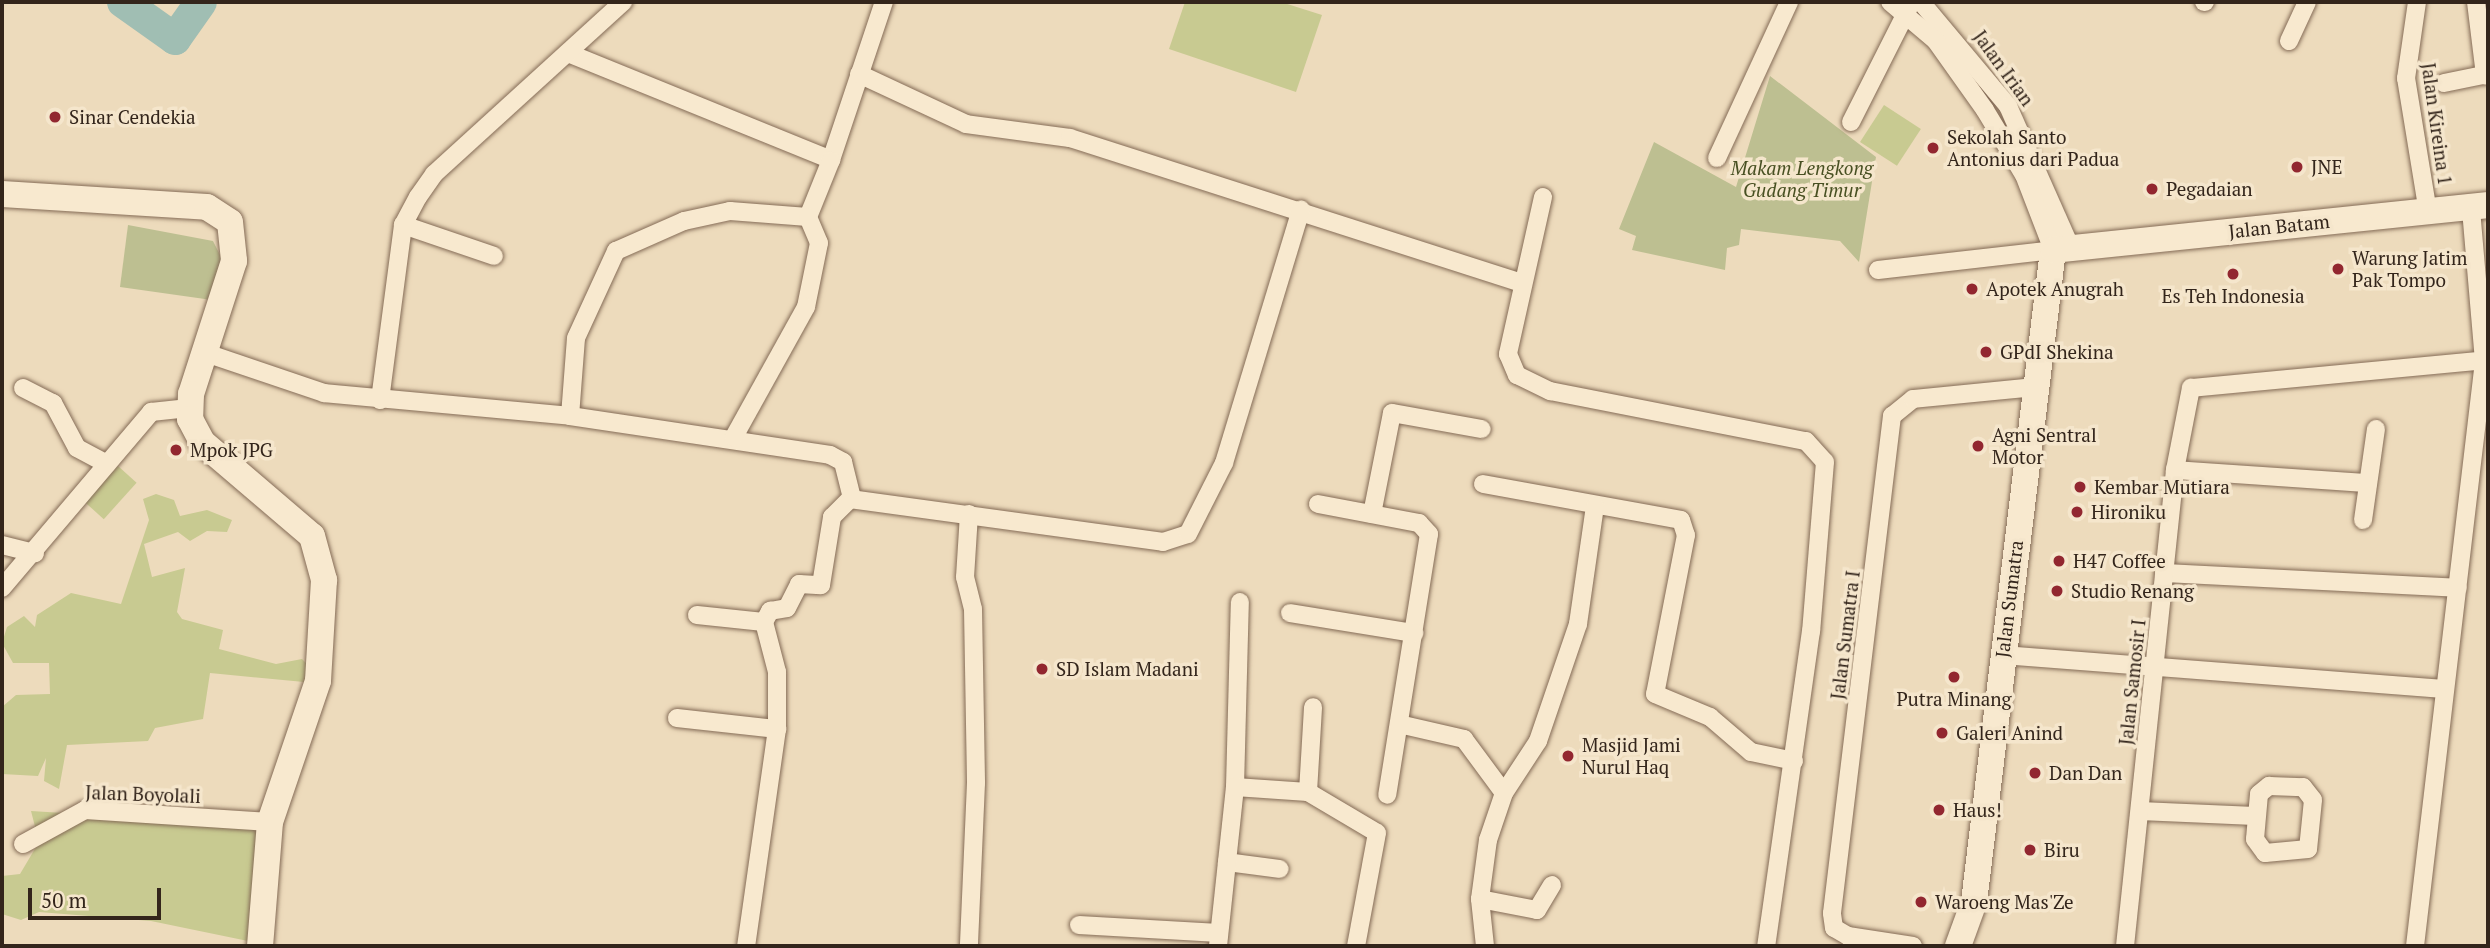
<!DOCTYPE html>
<html>
<head>
<meta charset="utf-8">
<style>
  body { margin:0 }
  #map { position:relative; width:2490px; height:948px; overflow:hidden; background:#eddbbc; font-family:"PT Serif",serif }
  div>[style] { position:absolute }
  .green>* { inset:0; background:#c8ca91; transform-origin:0 0 }
  .cemetery>* { inset:0; background:#bdbf91 }
  .river>* { height:32px; margin:-16px; padding:0 16px; transform-origin:16px; border-radius:16px; background:#a0beb3 }
  .roads { filter:drop-shadow(0 0 2px #846b56) drop-shadow(0 0 2px #846b56) }
  .street>* { height:18px; margin:-9px; padding:0 9px; transform-origin:9px; border-radius:9px; background:#f8e9cf }
  .secondary>* { height:26px; margin:-13px; padding:0 13px; transform-origin:13px; border-radius:13px; background:#f8e9cf }
  .dots>* { width:19px; height:19px; translate:-50% -50%; box-sizing:border-box; border:4px solid #f5e6cc; border-radius:50% }
  span { translate:-50% -50%; white-space:nowrap; text-align:center; line-height:1.15; -webkit-text-stroke:7px #f5e6cc; paint-order:stroke }
  .street-label { font-size:19px; color:#33251b }
  .poi-label { font-size:19px; color:#33251b }
  .left { translate:0 -50%; text-align:left }
  .park-label { font-size:19px; color:#485022; font-style:italic }
  .frame { position:absolute; inset:0; border:4px solid #33251b; pointer-events:none }
  .scale { position:absolute; left:28px; top:888px; width:133px; height:32px; box-sizing:border-box; border:4px solid #33251b; border-top:0; padding-left:9px; font-size:21px; line-height:24px; white-space:nowrap; color:#33251b; -webkit-text-stroke:5px #f5e6cc; paint-order:stroke }
</style>
</head>
<body>
<div id="map">
  <div class="green">
    <div style="clip-path:polygon(1185px 2px,1281px 2px,1322px 15px,1296px 92px,1169px 49px)"></div>
    <div style="left:1884px;top:105px;width:44px;height:44px;rotate:33deg"></div>
    <div style="left:118px;top:466px;width:25px;height:49px;rotate:42deg"></div>
    <div style="clip-path:polygon(156px 494px,174px 500px,180px 516px,207px 510px,232px 520px,227px 532px,207px 531px,190px 541px,178px 532px,144px 544px,152px 577px,185px 568px,177px 612px,182px 619px,223px 630px,219px 649px,276px 664px,302px 659px,308px 665px,304px 682px,210px 673px,203px 719px,155px 728px,148px 741px,67px 745px,59px 789px,44px 781px,46px 758px,38px 776px,2px 774px,2px 707px,16px 695px,50px 694px,49px 663px,13px 663px,2px 643px,7px 627px,24px 616px,35px 627px,37px 615px,71px 593px,121px 604px,149px 520px,143px 499px)"></div>
    <div style="clip-path:polygon(31px 811px,257px 825px,248px 941px,151px 921px,39px 912px,21px 920px,2px 914px,2px 876px,20px 874px,39px 842px)"></div>
  </div>
  <div class="cemetery">
    <div style="clip-path:polygon(1770px 76px,1876px 157px,1859px 262px,1840px 241px,1741px 229px,1739px 245px,1727px 248px,1725px 270px,1632px 250px,1636px 236px,1619px 229px,1654px 142px,1736px 187px)"></div>
    <div style="clip-path:polygon(128px 225px,213px 241px,223px 261px,219px 301px,120px 287px)"></div>
  </div>
  <div class="river">
    <div style="left:123px;top:2px;width:64px;rotate:35.4deg"></div>
    <div style="left:175px;top:39px;width:45px;rotate:-54.9deg"></div>
  </div>
  <div class="roads">
    <div class="street">
      <div style="left:1921px;top:2px;width:136px;rotate:50.1deg"></div>
      <div style="left:2008px;top:106px;width:153px;rotate:66.1deg"></div>
      <div style="left:2204px;top:2px;width:1px"></div>
      <div style="left:2417px;top:2px;width:77px;rotate:98.2deg"></div>
      <div style="left:2406px;top:78px;width:136px;rotate:80.7deg"></div>
      <div style="left:2476px;top:2px;width:74px;rotate:83deg"></div>
      <div style="left:2289px;top:41px;width:43px;rotate:-65.2deg"></div>
      <div style="left:568px;top:53px;width:284px;rotate:22.1deg"></div>
      <div style="left:831px;top:160px;width:167px;rotate:-71.5deg"></div>
      <div style="left:859px;top:74px;width:118px;rotate:25deg"></div>
      <div style="left:966px;top:124px;width:105px;rotate:7.7deg"></div>
      <div style="left:1070px;top:138px;width:474px;rotate:17.8deg"></div>
      <div style="left:2444px;top:83px;width:45px;rotate:-11.6deg"></div>
      <div style="left:1851px;top:122px;width:133px;rotate:-63.2deg"></div>
      <div style="left:1717px;top:158px;width:172px;rotate:-65.2deg"></div>
      <div style="left:1543px;top:197px;width:161px;rotate:102.6deg"></div>
      <div style="left:1508px;top:354px;width:23px;rotate:67deg"></div>
      <div style="left:1517px;top:375px;width:37px;rotate:26deg"></div>
      <div style="left:1550px;top:391px;width:261px;rotate:11.1deg"></div>
      <div style="left:1806px;top:441px;width:28px;rotate:48deg"></div>
      <div style="left:1825px;top:462px;width:170px;rotate:94.7deg"></div>
      <div style="left:1811px;top:631px;width:318px;rotate:98.1deg"></div>
      <div style="left:808px;top:217px;width:61px;rotate:-68deg"></div>
      <div style="left:403px;top:225px;width:96px;rotate:18.8deg"></div>
      <div style="left:1878px;top:270px;width:176px;rotate:-6.5deg"></div>
      <div style="left:2053px;top:250px;width:80px;rotate:-111.1deg"></div>
      <div style="left:2024px;top:175px;width:76px;rotate:-121deg"></div>
      <div style="left:1985px;top:110px;width:85px;rotate:-125.4deg"></div>
      <div style="left:1936px;top:41px;width:60px;rotate:-139.7deg"></div>
      <div style="left:206px;top:353px;width:125px;rotate:18.7deg"></div>
      <div style="left:324px;top:393px;width:247px;rotate:5.3deg"></div>
      <div style="left:570px;top:416px;width:263px;rotate:8.5deg"></div>
      <div style="left:830px;top:455px;width:15px;rotate:28deg"></div>
      <div style="left:843px;top:462px;width:38px;rotate:76deg"></div>
      <div style="left:23px;top:388px;width:34px;rotate:27deg"></div>
      <div style="left:53px;top:403px;width:51px;rotate:61.9deg"></div>
      <div style="left:77px;top:448px;width:34px;rotate:28deg"></div>
      <div style="left:380px;top:400px;width:177px;rotate:-82.5deg"></div>
      <div style="left:403px;top:225px;width:32px;rotate:-62deg"></div>
      <div style="left:418px;top:197px;width:28px;rotate:-55deg"></div>
      <div style="left:434px;top:174px;width:256px;rotate:-42.3deg"></div>
      <div style="left:570px;top:416px;width:78px;rotate:-85.6deg"></div>
      <div style="left:576px;top:338px;width:96px;rotate:-65.3deg"></div>
      <div style="left:616px;top:251px;width:74px;rotate:-23.8deg"></div>
      <div style="left:684px;top:221px;width:47px;rotate:-12.3deg"></div>
      <div style="left:730px;top:211px;width:78px;rotate:4.4deg"></div>
      <div style="left:808px;top:217px;width:28px;rotate:67deg"></div>
      <div style="left:819px;top:243px;width:65px;rotate:101.5deg"></div>
      <div style="left:806px;top:307px;width:149px;rotate:119deg"></div>
      <div style="left:2175px;top:470px;width:193px;rotate:3.9deg"></div>
      <div style="left:1483px;top:484px;width:201px;rotate:10.3deg"></div>
      <div style="left:1681px;top:520px;width:16px;rotate:72deg"></div>
      <div style="left:1686px;top:535px;width:162px;rotate:101deg"></div>
      <div style="left:1655px;top:694px;width:60px;rotate:22.7deg"></div>
      <div style="left:1710px;top:717px;width:54px;rotate:40.5deg"></div>
      <div style="left:1751px;top:752px;width:44px;rotate:11.8deg"></div>
      <div style="left:1318px;top:504px;width:103px;rotate:10.7deg"></div>
      <div style="left:1419px;top:523px;width:15px;rotate:48deg"></div>
      <div style="left:1429px;top:534px;width:264px;rotate:99.1deg"></div>
      <div style="left:969px;top:514px;width:63px;rotate:93.6deg"></div>
      <div style="left:965px;top:577px;width:33px;rotate:76deg"></div>
      <div style="left:973px;top:609px;width:174px;rotate:89deg"></div>
      <div style="left:976px;top:783px;width:163px;rotate:92.5deg"></div>
      <div style="left:1372px;top:514px;width:103px;rotate:-78.8deg"></div>
      <div style="left:1392px;top:413px;width:91px;rotate:10.1deg"></div>
      <div style="left:2363px;top:520px;width:92px;rotate:-81.9deg"></div>
      <div style="left:2px;top:545px;width:34px;rotate:14deg"></div>
      <div style="left:2164px;top:573px;width:294px;rotate:2.9deg"></div>
      <div style="left:2px;top:588px;width:231px;rotate:-49.7deg"></div>
      <div style="left:151px;top:412px;width:38px;rotate:-6deg"></div>
      <div style="left:1290px;top:613px;width:126px;rotate:9.2deg"></div>
      <div style="left:697px;top:615px;width:67px;rotate:6deg"></div>
      <div style="left:764px;top:622px;width:52px;rotate:75.4deg"></div>
      <div style="left:777px;top:672px;width:57px;rotate:90deg"></div>
      <div style="left:777px;top:729px;width:219px;rotate:98.1deg"></div>
      <div style="left:764px;top:622px;width:13px;rotate:-61deg"></div>
      <div style="left:770px;top:611px;width:17px;rotate:-10deg"></div>
      <div style="left:787px;top:608px;width:27px;rotate:-63deg"></div>
      <div style="left:799px;top:584px;width:22px;rotate:3deg"></div>
      <div style="left:821px;top:585px;width:69px;rotate:-80.8deg"></div>
      <div style="left:832px;top:517px;width:25px;rotate:-45deg"></div>
      <div style="left:850px;top:499px;width:316px;rotate:7.8deg"></div>
      <div style="left:1163px;top:542px;width:26px;rotate:-18deg"></div>
      <div style="left:1188px;top:534px;width:80px;rotate:-63.1deg"></div>
      <div style="left:1224px;top:463px;width:265px;rotate:-73.1deg"></div>
      <div style="left:2002px;top:655px;width:444px;rotate:4.4deg"></div>
      <div style="left:677px;top:718px;width:101px;rotate:6.3deg"></div>
      <div style="left:1399px;top:724px;width:67px;rotate:13deg"></div>
      <div style="left:1464px;top:739px;width:67px;rotate:53.5deg"></div>
      <div style="left:1235px;top:787px;width:185px;rotate:-88.5deg"></div>
      <div style="left:2303px;top:787px;width:16px;rotate:52deg"></div>
      <div style="left:2313px;top:800px;width:49px;rotate:95.8deg"></div>
      <div style="left:2308px;top:849px;width:43px;rotate:174.7deg"></div>
      <div style="left:2265px;top:853px;width:17px;rotate:-126deg"></div>
      <div style="left:2255px;top:839px;width:45px;rotate:-84.9deg"></div>
      <div style="left:2259px;top:794px;width:13px;rotate:-39deg"></div>
      <div style="left:2269px;top:786px;width:34px;rotate:2deg"></div>
      <div style="left:1308px;top:792px;width:85px;rotate:-86.6deg"></div>
      <div style="left:2140px;top:811px;width:115px;rotate:2.5deg"></div>
      <div style="left:23px;top:844px;width:71px;rotate:-28.7deg"></div>
      <div style="left:85px;top:810px;width:185px;rotate:3.7deg"></div>
      <div style="left:1227px;top:862px;width:53px;rotate:7.5deg"></div>
      <div style="left:1480px;top:899px;width:58px;rotate:10.9deg"></div>
      <div style="left:1537px;top:910px;width:29px;rotate:-59deg"></div>
      <div style="left:1079px;top:925px;width:140px;rotate:3.3deg"></div>
      <div style="left:1218px;top:946px;width:160px;rotate:-83.9deg"></div>
      <div style="left:1235px;top:787px;width:73px;rotate:3.9deg"></div>
      <div style="left:1308px;top:792px;width:80px;rotate:30.7deg"></div>
      <div style="left:1377px;top:833px;width:115px;rotate:100.5deg"></div>
      <div style="left:1485px;top:946px;width:47px;rotate:-96.1deg"></div>
      <div style="left:1480px;top:899px;width:60px;rotate:-82.3deg"></div>
      <div style="left:1488px;top:840px;width:50px;rotate:-71.2deg"></div>
      <div style="left:1504px;top:793px;width:62px;rotate:-56.8deg"></div>
      <div style="left:1538px;top:741px;width:124px;rotate:-71.1deg"></div>
      <div style="left:1578px;top:624px;width:119px;rotate:-81.8deg"></div>
      <div style="left:1913px;top:946px;width:66px;rotate:-171.3deg"></div>
      <div style="left:1848px;top:936px;width:16px;rotate:-150deg"></div>
      <div style="left:1834px;top:928px;width:15px;rotate:-98deg"></div>
      <div style="left:1832px;top:913px;width:501px;rotate:-83.12deg"></div>
      <div style="left:1892px;top:416px;width:27px;rotate:-39deg"></div>
      <div style="left:1913px;top:399px;width:124px;rotate:-5.6deg"></div>
      <div style="left:2125px;top:946px;width:479px;rotate:-84deg"></div>
      <div style="left:2175px;top:470px;width:84px;rotate:-79deg"></div>
      <div style="left:2191px;top:388px;width:298px;rotate:-5.4deg"></div>
      <div style="left:2415px;top:946px;width:589px;rotate:-83.27deg"></div>
      <div style="left:2484px;top:361px;width:154px;rotate:-94.9deg"></div>
    </div>
    <div class="secondary">
      <div style="left:2px;top:194px;width:205px;rotate:3.6deg"></div>
      <div style="left:207px;top:207px;width:27px;rotate:33deg"></div>
      <div style="left:230px;top:222px;width:39px;rotate:84deg"></div>
      <div style="left:234px;top:261px;width:140px;rotate:107.9deg"></div>
      <div style="left:191px;top:394px;width:25px;rotate:92deg"></div>
      <div style="left:190px;top:419px;width:27px;rotate:62deg"></div>
      <div style="left:203px;top:443px;width:143px;rotate:40.5deg"></div>
      <div style="left:312px;top:536px;width:46px;rotate:74.7deg"></div>
      <div style="left:324px;top:580px;width:101px;rotate:93.4deg"></div>
      <div style="left:318px;top:681px;width:149px;rotate:108.8deg"></div>
      <div style="left:270px;top:822px;width:124px;rotate:94.6deg"></div>
      <div style="left:1958px;top:946px;width:47px;rotate:-70deg"></div>
      <div style="left:1974px;top:902px;width:657px;rotate:-83.09deg"></div>
      <div style="left:2053px;top:250px;width:437px;rotate:-5.9deg"></div>
    </div>
  </div>
  <div class="dots">
    <div style="left:55px;top:117px;background:#922730"></div>
    <div style="left:1933px;top:148px;background:#922730"></div>
    <div style="left:2297px;top:167px;background:#922730"></div>
    <div style="left:2152px;top:189px;background:#922730"></div>
    <div style="left:2338px;top:269px;background:#922730"></div>
    <div style="left:2233px;top:274px;background:#922730"></div>
    <div style="left:1972px;top:289px;background:#922730"></div>
    <div style="left:1986px;top:352px;background:#922730"></div>
    <div style="left:1978px;top:446px;background:#922730"></div>
    <div style="left:176px;top:450px;background:#922730"></div>
    <div style="left:2080px;top:487px;background:#922730"></div>
    <div style="left:2077px;top:512px;background:#922730"></div>
    <div style="left:2059px;top:561px;background:#922730"></div>
    <div style="left:2057px;top:591px;background:#922730"></div>
    <div style="left:1042px;top:669px;background:#922730"></div>
    <div style="left:1954px;top:677px;background:#922730"></div>
    <div style="left:1942px;top:733px;background:#922730"></div>
    <div style="left:1568px;top:756px;background:#922730"></div>
    <div style="left:2035px;top:773px;background:#922730"></div>
    <div style="left:1939px;top:810px;background:#922730"></div>
    <div style="left:2030px;top:850px;background:#922730"></div>
    <div style="left:1921px;top:902px;background:#922730"></div>
  </div>
  <div class="street-label">
    <span style="left:2004px;top:68px;rotate:54deg">Jalan Irian</span>
    <span style="left:2437px;top:124px;rotate:82deg">Jalan Kireina 1</span>
    <span style="left:2279px;top:226px;rotate:-6deg">Jalan Batam</span>
    <span style="left:2009px;top:599px;rotate:-83deg">Jalan Sumatra</span>
    <span style="left:1845px;top:635px;rotate:-83deg">Jalan Sumatra I</span>
    <span style="left:2132px;top:682px;rotate:-84deg">Jalan Samosir I</span>
    <span style="left:143px;top:794px;rotate:2deg">Jalan Boyolali</span>
  </div>
  <div class="poi-label">
    <span class="left" style="left:69px;top:117px">Sinar Cendekia</span>
    <span class="left" style="left:1947px;top:148px">Sekolah Santo<br>Antonius dari Padua</span>
    <span class="left" style="left:2311px;top:167px">JNE</span>
    <span class="left" style="left:2166px;top:189px">Pegadaian</span>
    <span class="left" style="left:2352px;top:269px">Warung Jatim<br>Pak Tompo</span>
    <span class="left" style="left:1986px;top:289px">Apotek Anugrah</span>
    <span style="left:2233px;top:296px">Es Teh Indonesia</span>
    <span class="left" style="left:2000px;top:352px">GPdI Shekina</span>
    <span class="left" style="left:1992px;top:446px">Agni Sentral<br>Motor</span>
    <span class="left" style="left:190px;top:450px">Mpok JPG</span>
    <span class="left" style="left:2094px;top:487px">Kembar Mutiara</span>
    <span class="left" style="left:2091px;top:512px">Hironiku</span>
    <span class="left" style="left:2073px;top:561px">H47 Coffee</span>
    <span class="left" style="left:2071px;top:591px">Studio Renang</span>
    <span class="left" style="left:1056px;top:669px">SD Islam Madani</span>
    <span style="left:1954px;top:699px">Putra Minang</span>
    <span class="left" style="left:1956px;top:733px">Galeri Anind</span>
    <span class="left" style="left:1582px;top:756px">Masjid Jami<br>Nurul Haq</span>
    <span class="left" style="left:2049px;top:773px">Dan Dan</span>
    <span class="left" style="left:1953px;top:810px">Haus!</span>
    <span class="left" style="left:2044px;top:850px">Biru</span>
    <span class="left" style="left:1935px;top:902px">Waroeng Mas'Ze</span>
  </div>
  <div class="park-label">
    <span style="left:1802px;top:179px">Makam Lengkong<br>Gudang Timur</span>
  </div>
  <div class="frame"></div>
  <div class="scale">50 m</div>
</div>
</body>
</html>
